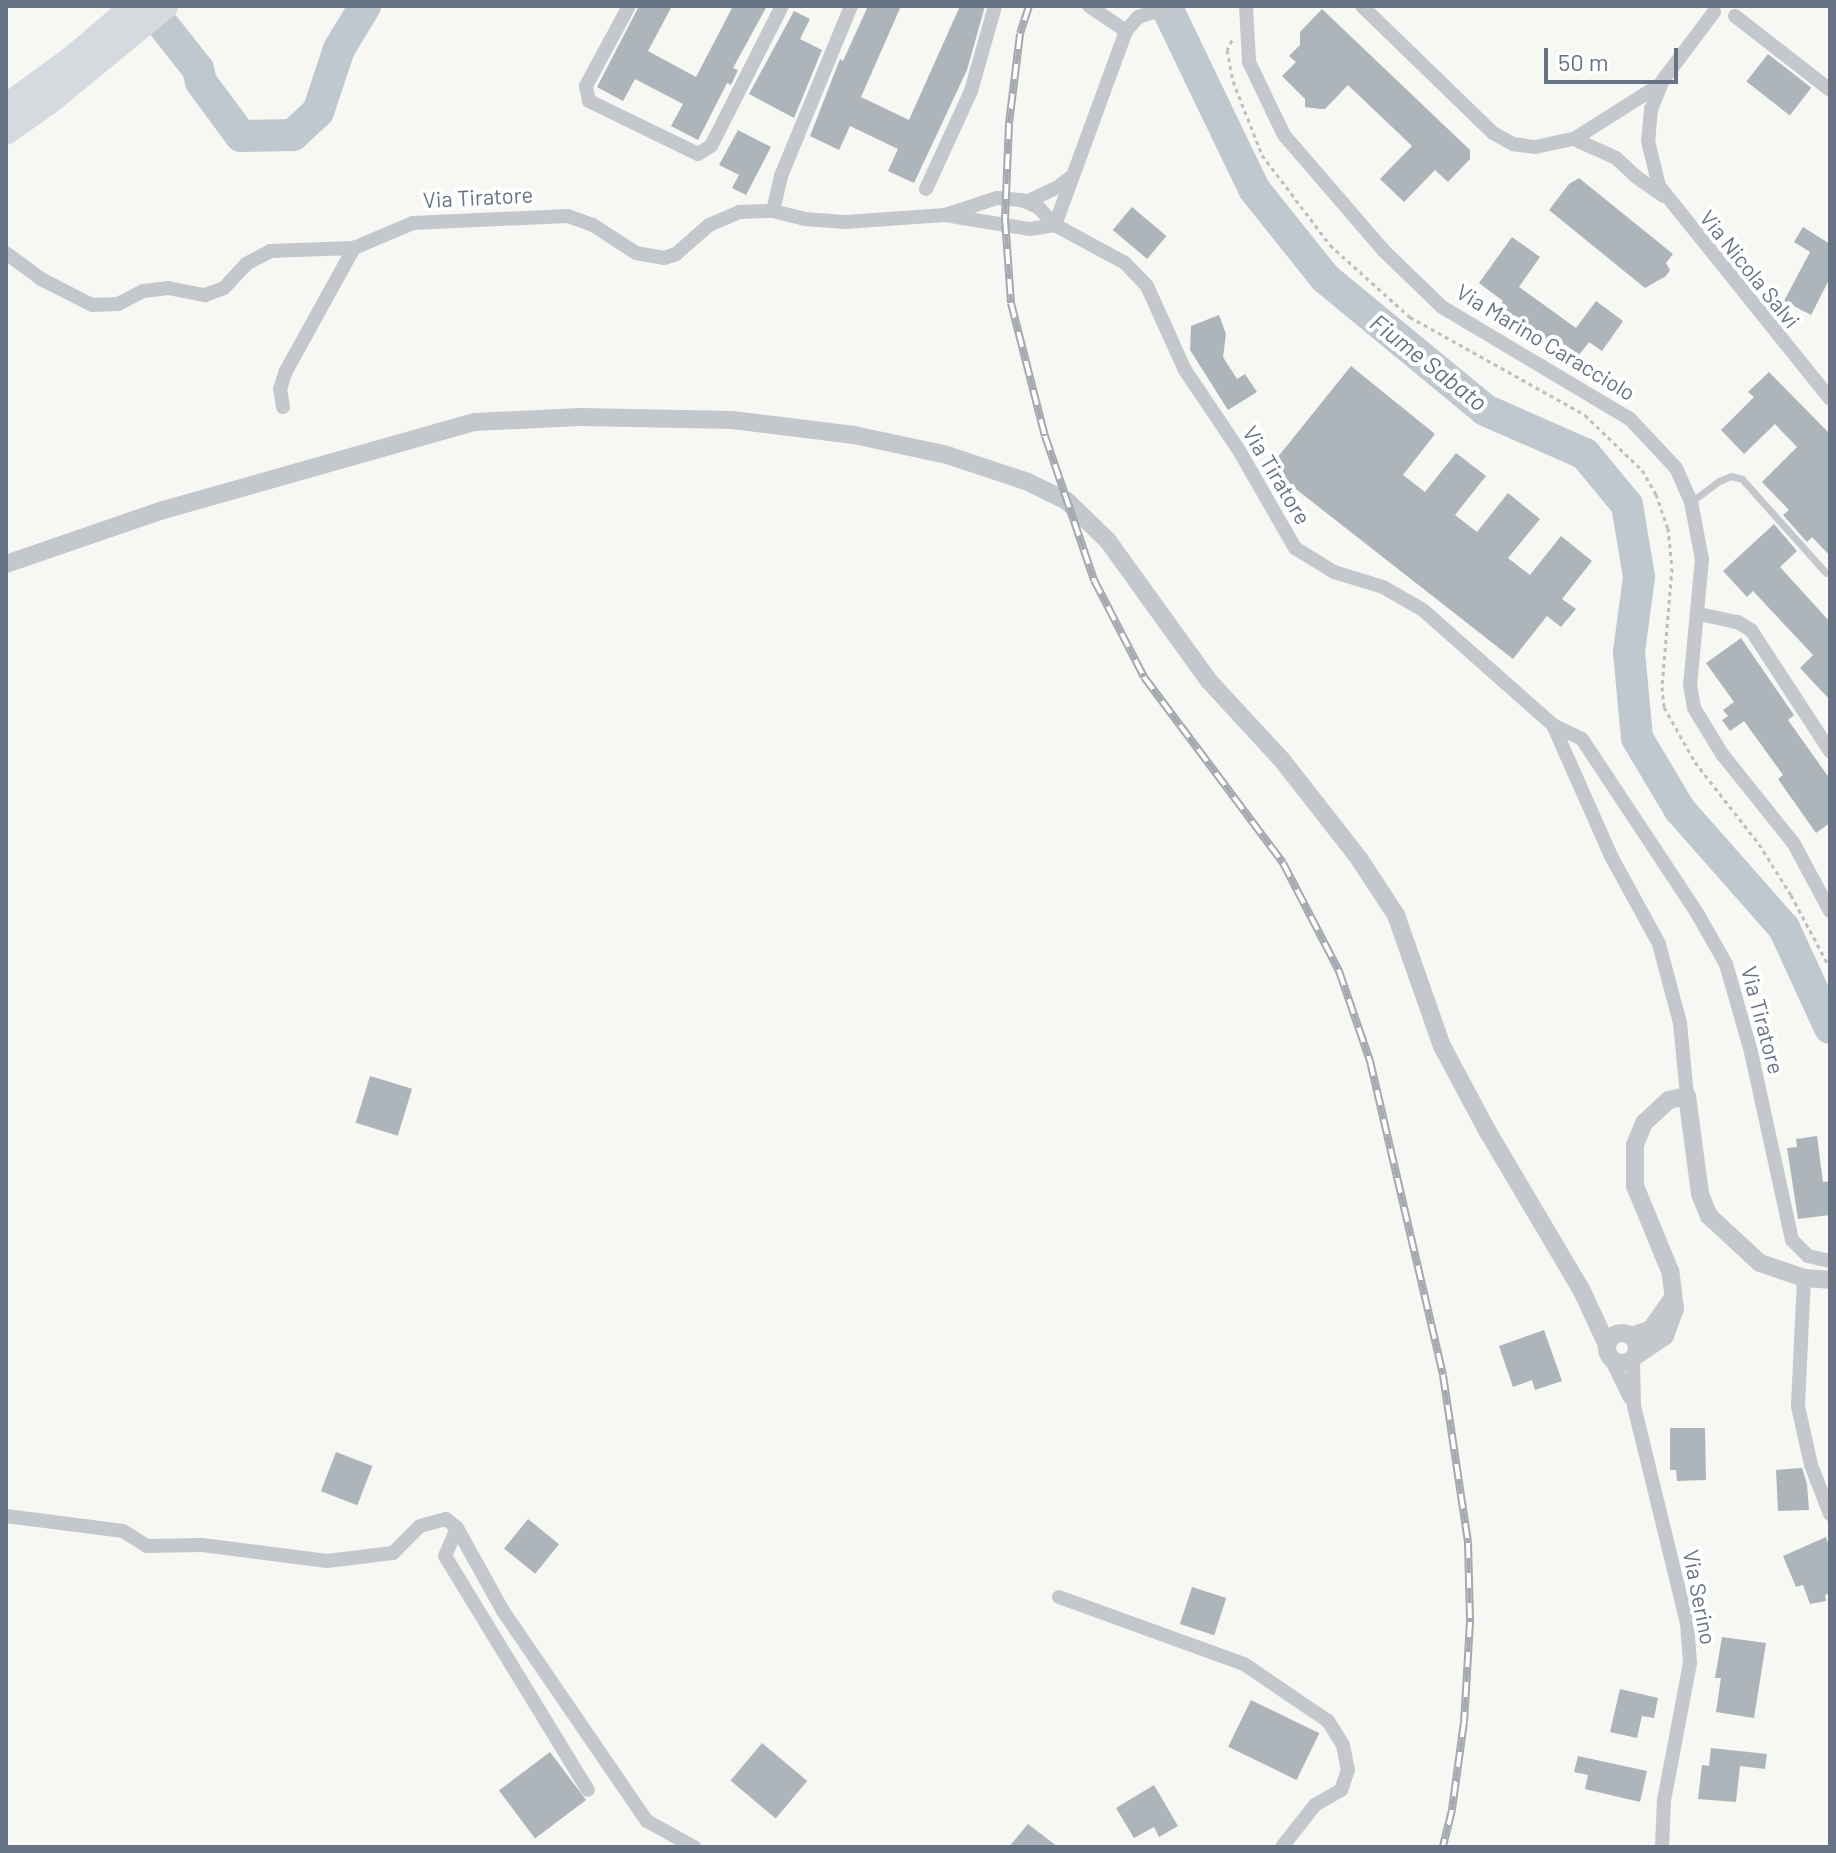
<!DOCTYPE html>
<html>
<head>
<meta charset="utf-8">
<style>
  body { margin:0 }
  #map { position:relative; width:1836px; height:1853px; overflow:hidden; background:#f7f7f4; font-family:Barlow,sans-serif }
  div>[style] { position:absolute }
  .river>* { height:32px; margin:-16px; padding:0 16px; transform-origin:16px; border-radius:16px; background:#c0c8cf }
  .building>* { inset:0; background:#adb4ba; transform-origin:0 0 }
  .path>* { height:3px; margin-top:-1.5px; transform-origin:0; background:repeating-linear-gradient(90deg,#bcbec0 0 4px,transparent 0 8px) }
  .service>* { height:7px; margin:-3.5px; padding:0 3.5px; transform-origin:3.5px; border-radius:3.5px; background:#c4c7cb }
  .minor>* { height:14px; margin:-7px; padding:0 7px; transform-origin:7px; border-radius:7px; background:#c4c7cb }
  .tertiary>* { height:18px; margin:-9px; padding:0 9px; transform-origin:9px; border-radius:9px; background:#c4c7cb }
  .tertiary>.ring { margin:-9px; padding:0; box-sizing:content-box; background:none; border:18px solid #c4c7cb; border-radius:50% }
  .motorway>* { height:26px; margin:-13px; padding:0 13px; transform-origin:13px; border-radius:13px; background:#d6dade }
  .rail>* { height:8px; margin-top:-4px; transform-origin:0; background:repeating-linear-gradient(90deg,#fff 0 15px,#a5a9b0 0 30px); box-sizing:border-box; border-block:2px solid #a5a9b0 }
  span { translate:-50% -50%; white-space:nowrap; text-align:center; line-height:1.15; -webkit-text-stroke:8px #fff; paint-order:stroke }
  .street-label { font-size:22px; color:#667384 }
  .water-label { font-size:24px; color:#637480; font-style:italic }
  .frame { position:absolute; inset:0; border:8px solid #667384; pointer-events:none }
  .scale { position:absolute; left:1544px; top:48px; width:134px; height:36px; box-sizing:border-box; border:4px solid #667384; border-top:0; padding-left:10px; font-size:24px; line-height:28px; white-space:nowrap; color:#667384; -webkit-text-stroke:6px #fff; paint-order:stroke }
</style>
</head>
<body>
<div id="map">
  <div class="river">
    <div style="left:148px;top:6px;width:80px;rotate:51.6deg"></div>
    <div style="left:198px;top:69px;width:13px;rotate:77deg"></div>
    <div style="left:201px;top:82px;width:67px;rotate:53.5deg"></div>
    <div style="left:241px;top:136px;width:52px;rotate:-1.1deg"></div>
    <div style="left:293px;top:135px;width:34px;rotate:-43deg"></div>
    <div style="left:318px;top:112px;width:66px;rotate:-71.6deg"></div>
    <div style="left:339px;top:49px;width:50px;rotate:-58.8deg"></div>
    <div style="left:1166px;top:6px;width:203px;rotate:64.3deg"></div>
    <div style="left:1254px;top:189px;width:114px;rotate:51.4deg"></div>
    <div style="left:1325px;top:278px;width:207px;rotate:39.5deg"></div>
    <div style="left:1485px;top:410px;width:109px;rotate:23.7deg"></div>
    <div style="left:1585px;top:454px;width:66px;rotate:50.5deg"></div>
    <div style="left:1627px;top:505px;width:73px;rotate:80.5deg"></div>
    <div style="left:1639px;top:577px;width:76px;rotate:97.6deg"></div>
    <div style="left:1629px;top:652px;width:86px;rotate:84.7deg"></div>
    <div style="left:1637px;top:738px;width:84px;rotate:59.2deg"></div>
    <div style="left:1680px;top:810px;width:157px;rotate:48.6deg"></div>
    <div style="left:1784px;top:928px;width:110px;rotate:65.3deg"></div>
  </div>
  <div class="building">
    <div style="clip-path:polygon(639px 6px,672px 6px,648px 51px,696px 77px,733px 6px,767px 6px,733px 68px,738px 70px,731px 85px,727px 83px,698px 140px,671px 126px,683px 104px,635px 79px,623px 101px,597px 87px)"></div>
    <div style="clip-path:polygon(868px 6px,901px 6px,861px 97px,909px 120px,960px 6px,985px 6px,967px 70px,914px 183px,888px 171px,898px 149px,850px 126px,839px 150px,810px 136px,840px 59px,843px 61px)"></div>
    <div style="clip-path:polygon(1322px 9px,1470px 150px,1470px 159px,1448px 182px,1435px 170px,1404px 202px,1380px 179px,1412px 146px,1348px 85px,1325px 109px,1320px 109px,1305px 107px,1305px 99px,1282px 76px,1296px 62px,1289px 56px,1300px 45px,1300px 32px)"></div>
    <div style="clip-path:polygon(794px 11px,810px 19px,800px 39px,822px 50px,794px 118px,749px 94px)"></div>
    <div style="left:1768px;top:54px;width:55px;height:35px;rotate:38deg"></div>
    <div style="clip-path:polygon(738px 130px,771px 147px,746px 195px,732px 188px,739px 175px,719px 165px)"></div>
    <div style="clip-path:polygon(1579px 178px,1673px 254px,1666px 263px,1670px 270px,1666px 276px,1645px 288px,1549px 210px,1569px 184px)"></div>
    <div style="left:1132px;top:207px;width:45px;height:30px;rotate:40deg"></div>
    <div style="clip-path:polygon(1803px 227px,1830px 244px,1830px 278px,1811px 315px,1784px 301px,1810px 252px,1794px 242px)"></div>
    <div style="clip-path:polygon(1512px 237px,1540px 257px,1519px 287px,1576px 328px,1596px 301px,1623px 321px,1602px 351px,1589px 342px,1579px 355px,1564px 344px,1556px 356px,1495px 312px,1503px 301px,1479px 283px)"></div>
    <div style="clip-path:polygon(1219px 315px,1226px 334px,1223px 357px,1237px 379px,1245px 374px,1257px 392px,1228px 410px,1190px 350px,1191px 326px)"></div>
    <div style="clip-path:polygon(1351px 366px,1435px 434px,1403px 475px,1425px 492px,1456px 453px,1486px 476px,1455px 515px,1477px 532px,1508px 493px,1540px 519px,1508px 558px,1530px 575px,1561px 536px,1592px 561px,1562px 599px,1576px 609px,1561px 627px,1547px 616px,1513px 659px,1269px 468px)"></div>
    <div style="clip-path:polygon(1769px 372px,1830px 434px,1830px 556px,1812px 537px,1807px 542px,1783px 515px,1789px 510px,1762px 482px,1797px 447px,1775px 424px,1744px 454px,1721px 430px,1754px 397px,1748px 392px)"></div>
    <div style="clip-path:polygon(1774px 524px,1797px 551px,1780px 567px,1830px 622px,1830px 700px,1800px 668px,1813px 655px,1753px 591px,1747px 597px,1723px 571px)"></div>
    <div style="clip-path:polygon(1741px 638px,1794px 715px,1788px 720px,1830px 779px,1830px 823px,1816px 833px,1778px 779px,1783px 775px,1744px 721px,1730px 731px,1722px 720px,1728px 716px,1723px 710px,1734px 702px,1706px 663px)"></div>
    <div style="left:370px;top:1076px;width:44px;height:49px;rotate:17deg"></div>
    <div style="clip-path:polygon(1817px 1136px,1823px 1182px,1830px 1181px,1830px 1215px,1798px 1219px,1787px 1148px,1797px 1147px,1796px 1139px)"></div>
    <div style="clip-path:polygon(1544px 1330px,1562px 1381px,1535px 1390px,1532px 1380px,1513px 1387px,1499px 1346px)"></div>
    <div style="clip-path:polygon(1670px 1428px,1705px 1428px,1706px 1480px,1677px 1481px,1676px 1470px,1670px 1470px)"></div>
    <div style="left:336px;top:1452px;width:39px;height:42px;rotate:21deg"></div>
    <div style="clip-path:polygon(1802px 1468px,1807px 1484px,1809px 1510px,1778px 1511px,1776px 1470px)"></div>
    <div style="left:528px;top:1519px;width:40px;height:38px;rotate:39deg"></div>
    <div style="clip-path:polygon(1826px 1537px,1830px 1549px,1830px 1593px,1825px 1595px,1826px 1601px,1810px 1604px,1803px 1585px,1796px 1587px,1783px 1556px)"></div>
    <div style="left:1192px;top:1587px;width:36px;height:39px;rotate:18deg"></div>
    <div style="clip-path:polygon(1722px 1637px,1766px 1643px,1754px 1718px,1716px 1712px,1721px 1678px,1715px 1678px)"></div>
    <div style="clip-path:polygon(1620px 1689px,1658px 1698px,1654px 1718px,1642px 1716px,1637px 1738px,1610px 1732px)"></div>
    <div style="left:1251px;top:1700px;width:76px;height:52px;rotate:26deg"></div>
    <div style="left:762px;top:1743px;width:59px;height:49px;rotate:40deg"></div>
    <div style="clip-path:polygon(1711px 1748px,1767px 1754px,1765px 1769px,1740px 1766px,1736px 1802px,1698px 1799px,1702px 1765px,1709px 1766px)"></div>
    <div style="left:550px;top:1752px;width:60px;height:64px;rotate:53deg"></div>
    <div style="clip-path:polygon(1578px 1756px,1647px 1771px,1640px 1802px,1585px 1789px,1588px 1775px,1574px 1772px)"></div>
    <div style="clip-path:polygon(1154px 1785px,1178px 1826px,1159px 1837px,1154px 1827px,1134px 1838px,1116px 1808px)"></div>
    <div style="clip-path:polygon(1028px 1824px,1058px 1847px,1009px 1847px)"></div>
  </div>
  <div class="path">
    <div style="left:1232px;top:40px;width:11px;rotate:117deg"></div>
    <div style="left:1227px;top:50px;width:32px;rotate:79deg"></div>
    <div style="left:1233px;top:81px;width:79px;rotate:68.6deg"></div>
    <div style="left:1262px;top:155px;width:113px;rotate:52.9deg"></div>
    <div style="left:1330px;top:245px;width:108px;rotate:42deg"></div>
    <div style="left:1410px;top:317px;width:201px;rotate:29.2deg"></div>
    <div style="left:1585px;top:415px;width:79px;rotate:44deg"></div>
    <div style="left:1642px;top:470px;width:28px;rotate:60deg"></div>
    <div style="left:1656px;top:494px;width:36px;rotate:71deg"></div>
    <div style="left:1668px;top:528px;width:40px;rotate:84.3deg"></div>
    <div style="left:1672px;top:568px;width:119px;rotate:94.8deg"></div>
    <div style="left:1662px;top:687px;width:20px;rotate:84deg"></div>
    <div style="left:1664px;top:707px;width:63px;rotate:60.6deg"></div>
    <div style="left:1695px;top:762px;width:104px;rotate:52deg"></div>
    <div style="left:1759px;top:844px;width:60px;rotate:57.9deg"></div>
    <div style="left:1791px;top:895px;width:83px;rotate:61.9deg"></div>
  </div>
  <div class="service">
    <div style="left:1691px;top:502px;width:35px;rotate:-37deg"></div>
    <div style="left:1719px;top:481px;width:13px;rotate:-23deg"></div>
    <div style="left:1731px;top:476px;width:11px;rotate:15deg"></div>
    <div style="left:1742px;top:479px;width:126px;rotate:48.2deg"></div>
  </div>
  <div class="minor">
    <div style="left:629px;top:6px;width:91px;rotate:118.3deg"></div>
    <div style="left:586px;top:86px;width:15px;rotate:79deg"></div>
    <div style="left:589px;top:101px;width:121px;rotate:25.9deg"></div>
    <div style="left:698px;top:154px;width:15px;rotate:-32deg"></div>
    <div style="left:711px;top:146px;width:157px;rotate:-63.1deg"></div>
    <div style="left:1089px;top:6px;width:45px;rotate:34deg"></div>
    <div style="left:1246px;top:6px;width:56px;rotate:86.9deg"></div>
    <div style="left:1249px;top:62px;width:81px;rotate:64.4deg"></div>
    <div style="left:1284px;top:135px;width:153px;rotate:49.2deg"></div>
    <div style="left:1384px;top:251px;width:81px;rotate:44deg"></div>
    <div style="left:1442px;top:307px;width:219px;rotate:30.8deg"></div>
    <div style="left:1630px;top:419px;width:67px;rotate:46.8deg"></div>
    <div style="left:1676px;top:468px;width:37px;rotate:66deg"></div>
    <div style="left:1691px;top:502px;width:58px;rotate:79.1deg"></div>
    <div style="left:1702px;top:559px;width:127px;rotate:95.4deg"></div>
    <div style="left:1690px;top:685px;width:23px;rotate:80deg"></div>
    <div style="left:1694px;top:708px;width:54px;rotate:58.7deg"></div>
    <div style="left:1722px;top:754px;width:115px;rotate:51.3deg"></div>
    <div style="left:1794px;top:844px;width:76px;rotate:61.8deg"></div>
    <div style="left:1362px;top:6px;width:182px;rotate:44.1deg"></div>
    <div style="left:1493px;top:133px;width:23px;rotate:29deg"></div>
    <div style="left:1513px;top:144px;width:22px;rotate:8deg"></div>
    <div style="left:1535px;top:147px;width:40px;rotate:-12deg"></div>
    <div style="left:1714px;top:12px;width:85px;rotate:126.9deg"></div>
    <div style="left:1663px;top:80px;width:31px;rotate:112deg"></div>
    <div style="left:1651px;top:109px;width:32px;rotate:95deg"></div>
    <div style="left:1648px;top:141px;width:46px;rotate:76.3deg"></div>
    <div style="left:1659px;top:186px;width:273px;rotate:51.2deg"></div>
    <div style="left:1735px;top:16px;width:120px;rotate:37.9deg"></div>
    <div style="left:1661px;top:84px;width:103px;rotate:147.7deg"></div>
    <div style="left:1574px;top:139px;width:46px;rotate:24.3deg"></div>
    <div style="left:1616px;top:158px;width:26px;rotate:43deg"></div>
    <div style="left:1635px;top:176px;width:35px;rotate:35deg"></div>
    <div style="left:926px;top:189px;width:108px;rotate:-65.3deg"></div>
    <div style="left:971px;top:91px;width:88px;rotate:-74.2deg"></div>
    <div style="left:1026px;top:202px;width:35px;rotate:-25deg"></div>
    <div style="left:1058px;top:187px;width:18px;rotate:-38deg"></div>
    <div style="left:773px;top:211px;width:36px;rotate:-77deg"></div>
    <div style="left:781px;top:176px;width:184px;rotate:-67.6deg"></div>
    <div style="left:945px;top:215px;width:55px;rotate:-18.1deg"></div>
    <div style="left:997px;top:198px;width:25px;rotate:5deg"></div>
    <div style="left:1022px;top:200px;width:19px;rotate:25deg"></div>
    <div style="left:1039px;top:208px;width:23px;rotate:47deg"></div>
    <div style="left:1055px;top:225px;width:80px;rotate:28.5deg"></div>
    <div style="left:1125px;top:263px;width:32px;rotate:46deg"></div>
    <div style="left:1147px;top:286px;width:92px;rotate:65.7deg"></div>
    <div style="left:1185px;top:370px;width:99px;rotate:56.1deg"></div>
    <div style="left:1240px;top:452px;width:111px;rotate:60.2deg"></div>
    <div style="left:1295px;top:548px;width:46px;rotate:31.6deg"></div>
    <div style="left:1334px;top:572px;width:51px;rotate:17deg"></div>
    <div style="left:1383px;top:587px;width:46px;rotate:29.9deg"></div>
    <div style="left:1423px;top:610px;width:174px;rotate:41.5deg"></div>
    <div style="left:1553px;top:725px;width:145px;rotate:66.1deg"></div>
    <div style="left:1612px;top:858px;width:98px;rotate:61.3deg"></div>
    <div style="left:1659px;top:944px;width:82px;rotate:75.1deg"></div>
    <div style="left:1680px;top:1023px;width:73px;rotate:84.5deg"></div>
    <div style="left:1055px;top:225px;width:207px;rotate:-69.9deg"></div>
    <div style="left:1126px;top:31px;width:18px;rotate:-49deg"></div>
    <div style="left:1138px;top:17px;width:35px;rotate:-18deg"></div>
    <div style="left:6px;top:253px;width:44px;rotate:36.6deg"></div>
    <div style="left:41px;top:279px;width:57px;rotate:27deg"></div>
    <div style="left:92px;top:305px;width:26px;rotate:-2deg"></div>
    <div style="left:118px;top:304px;width:29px;rotate:-27deg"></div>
    <div style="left:144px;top:291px;width:24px;rotate:-7deg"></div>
    <div style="left:168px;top:288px;width:38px;rotate:11deg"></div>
    <div style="left:205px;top:295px;width:20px;rotate:-20deg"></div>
    <div style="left:224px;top:288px;width:33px;rotate:-47deg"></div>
    <div style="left:246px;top:264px;width:27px;rotate:-28deg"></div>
    <div style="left:270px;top:251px;width:84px;rotate:-2deg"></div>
    <div style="left:354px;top:248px;width:64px;rotate:-23deg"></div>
    <div style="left:413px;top:223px;width:155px;rotate:-2.6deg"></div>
    <div style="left:568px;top:216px;width:27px;rotate:20deg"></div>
    <div style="left:593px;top:225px;width:51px;rotate:33.1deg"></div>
    <div style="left:636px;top:253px;width:28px;rotate:10deg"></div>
    <div style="left:664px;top:258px;width:13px;rotate:-18deg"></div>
    <div style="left:676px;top:254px;width:44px;rotate:-41.3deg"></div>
    <div style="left:709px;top:225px;width:33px;rotate:-23deg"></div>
    <div style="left:739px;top:212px;width:34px;rotate:-2deg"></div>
    <div style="left:773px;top:211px;width:33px;rotate:14deg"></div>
    <div style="left:805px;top:219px;width:40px;rotate:4.3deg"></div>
    <div style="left:845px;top:222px;width:100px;rotate:-4deg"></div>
    <div style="left:945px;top:215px;width:86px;rotate:9.4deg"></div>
    <div style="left:1030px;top:229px;width:25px;rotate:-9deg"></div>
    <div style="left:283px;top:407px;width:18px;rotate:-99deg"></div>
    <div style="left:280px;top:389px;width:19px;rotate:-72deg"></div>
    <div style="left:286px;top:371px;width:141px;rotate:-61.1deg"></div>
    <div style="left:1699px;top:614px;width:40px;rotate:12deg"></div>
    <div style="left:1738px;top:622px;width:15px;rotate:32deg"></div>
    <div style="left:1751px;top:630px;width:145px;rotate:56.9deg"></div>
    <div style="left:1553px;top:725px;width:32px;rotate:26deg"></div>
    <div style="left:1582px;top:739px;width:209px;rotate:56.5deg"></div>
    <div style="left:1697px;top:913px;width:59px;rotate:60.4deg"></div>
    <div style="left:1726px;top:964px;width:91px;rotate:74.1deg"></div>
    <div style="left:1751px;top:1052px;width:192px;rotate:77.7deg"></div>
    <div style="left:1792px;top:1240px;width:23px;rotate:45deg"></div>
    <div style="left:1808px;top:1256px;width:23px;rotate:13deg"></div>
    <div style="left:1804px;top:1278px;width:128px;rotate:92.7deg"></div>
    <div style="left:1798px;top:1406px;width:60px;rotate:77.6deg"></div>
    <div style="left:1811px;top:1465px;width:53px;rotate:68.8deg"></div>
    <div style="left:1611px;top:1359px;width:43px;rotate:64deg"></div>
    <div style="left:1633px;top:1359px;width:47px;rotate:88.8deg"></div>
    <div style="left:1634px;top:1406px;width:223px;rotate:76.3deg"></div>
    <div style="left:1687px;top:1623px;width:40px;rotate:85.7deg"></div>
    <div style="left:1690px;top:1663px;width:140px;rotate:100.7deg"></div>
    <div style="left:1664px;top:1801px;width:46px;rotate:92.5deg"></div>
    <div style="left:6px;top:1516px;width:118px;rotate:7.3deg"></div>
    <div style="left:123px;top:1531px;width:28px;rotate:32deg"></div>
    <div style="left:147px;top:1546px;width:55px;rotate:-1deg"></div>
    <div style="left:202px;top:1545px;width:126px;rotate:7.3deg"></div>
    <div style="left:327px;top:1561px;width:66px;rotate:-6.9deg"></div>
    <div style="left:393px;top:1553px;width:38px;rotate:-45deg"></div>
    <div style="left:420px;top:1526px;width:27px;rotate:-15deg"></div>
    <div style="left:446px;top:1519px;width:14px;rotate:39deg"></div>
    <div style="left:457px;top:1528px;width:95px;rotate:61deg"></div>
    <div style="left:503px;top:1611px;width:255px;rotate:55.6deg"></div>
    <div style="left:647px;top:1821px;width:54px;rotate:29deg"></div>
    <div style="left:457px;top:1528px;width:30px;rotate:113deg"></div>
    <div style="left:445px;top:1556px;width:274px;rotate:58.6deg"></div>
    <div style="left:1059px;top:1597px;width:197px;rotate:19.9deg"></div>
    <div style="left:1244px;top:1664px;width:102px;rotate:34.2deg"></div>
    <div style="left:1328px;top:1721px;width:28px;rotate:58deg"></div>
    <div style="left:1343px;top:1745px;width:25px;rotate:79deg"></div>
    <div style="left:1348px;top:1770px;width:21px;rotate:109deg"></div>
    <div style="left:1341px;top:1790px;width:30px;rotate:150deg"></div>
    <div style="left:1315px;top:1805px;width:53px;rotate:128.2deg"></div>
  </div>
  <div class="tertiary">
    <div style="left:6px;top:564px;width:163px;rotate:-19deg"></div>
    <div style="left:160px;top:511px;width:327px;rotate:-15.8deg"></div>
    <div style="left:475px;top:422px;width:105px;rotate:-2.7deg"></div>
    <div style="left:580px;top:417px;width:152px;rotate:1.1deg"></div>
    <div style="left:732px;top:420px;width:123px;rotate:7deg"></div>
    <div style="left:854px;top:435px;width:95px;rotate:12.1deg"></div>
    <div style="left:947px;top:455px;width:85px;rotate:18.4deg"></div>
    <div style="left:1028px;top:482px;width:43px;rotate:26deg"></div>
    <div style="left:1067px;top:501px;width:57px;rotate:44.3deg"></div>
    <div style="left:1108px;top:541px;width:173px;rotate:54.2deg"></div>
    <div style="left:1209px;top:681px;width:108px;rotate:47.3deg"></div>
    <div style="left:1282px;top:760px;width:127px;rotate:52deg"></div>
    <div style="left:1360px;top:860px;width:66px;rotate:56.8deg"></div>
    <div style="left:1396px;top:915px;width:139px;rotate:70.7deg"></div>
    <div style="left:1442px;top:1046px;width:98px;rotate:61.9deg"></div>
    <div style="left:1488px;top:1132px;width:182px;rotate:59.4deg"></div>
    <div style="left:1581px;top:1289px;width:62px;rotate:65.1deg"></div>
    <div class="ring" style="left:1607px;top:1333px;width:12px;height:12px"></div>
    <div style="left:1631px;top:1336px;width:21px;rotate:-19deg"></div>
    <div style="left:1651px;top:1329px;width:35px;rotate:-55deg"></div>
    <div style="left:1634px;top:1357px;width:37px;rotate:-34deg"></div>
    <div style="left:1665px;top:1336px;width:29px;rotate:-70deg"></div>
    <div style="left:1675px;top:1309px;width:38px;rotate:-97deg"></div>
    <div style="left:1670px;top:1271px;width:92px;rotate:-112.4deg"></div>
    <div style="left:1635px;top:1186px;width:41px;rotate:-90deg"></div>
    <div style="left:1635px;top:1145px;width:24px;rotate:-68deg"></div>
    <div style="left:1644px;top:1123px;width:34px;rotate:-43deg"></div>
    <div style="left:1669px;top:1100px;width:18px;rotate:-13deg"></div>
    <div style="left:1687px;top:1096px;width:99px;rotate:82.4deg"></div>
    <div style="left:1700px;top:1194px;width:24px;rotate:68deg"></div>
    <div style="left:1709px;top:1216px;width:69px;rotate:42.7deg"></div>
    <div style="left:1760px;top:1263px;width:46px;rotate:18.8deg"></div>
    <div style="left:1804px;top:1278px;width:26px;rotate:4deg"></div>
  </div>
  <div class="motorway">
    <div style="left:6px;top:107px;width:83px;rotate:-36.2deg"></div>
    <div style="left:73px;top:58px;width:80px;rotate:-40.4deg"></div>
    <div style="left:6px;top:132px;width:55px;rotate:-35.4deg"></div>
    <div style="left:51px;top:100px;width:148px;rotate:-39.5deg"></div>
  </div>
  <div class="rail">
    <div style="left:1029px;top:6px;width:29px;rotate:108deg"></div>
    <div style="left:1020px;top:34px;width:91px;rotate:97deg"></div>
    <div style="left:1009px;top:124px;width:95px;rotate:92.4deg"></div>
    <div style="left:1005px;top:219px;width:84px;rotate:85.9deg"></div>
    <div style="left:1011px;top:303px;width:137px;rotate:75.7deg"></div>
    <div style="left:1045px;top:436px;width:152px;rotate:71.2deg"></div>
    <div style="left:1094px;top:580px;width:109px;rotate:62.7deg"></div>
    <div style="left:1144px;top:677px;width:232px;rotate:53.2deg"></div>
    <div style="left:1283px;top:863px;width:122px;rotate:62.6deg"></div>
    <div style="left:1339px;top:971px;width:95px;rotate:71deg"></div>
    <div style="left:1370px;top:1061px;width:322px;rotate:76.9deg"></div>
    <div style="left:1443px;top:1375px;width:170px;rotate:81.5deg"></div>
    <div style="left:1468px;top:1543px;width:79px;rotate:88.5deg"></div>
    <div style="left:1470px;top:1622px;width:100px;rotate:93.4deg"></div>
    <div style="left:1464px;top:1722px;width:89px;rotate:97.8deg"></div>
    <div style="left:1452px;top:1810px;width:38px;rotate:104deg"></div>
  </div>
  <div class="street-label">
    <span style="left:478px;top:197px;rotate:-3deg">Via Tiratore</span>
    <span style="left:1750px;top:269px;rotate:51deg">Via Nicola Salvi</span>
    <span style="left:1546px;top:342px;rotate:31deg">Via Marino Caracciolo</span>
    <span style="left:1277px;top:475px;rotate:59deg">Via Tiratore</span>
    <span style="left:1763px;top:1020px;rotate:75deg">Via Tiratore</span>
    <span style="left:1700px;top:1597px;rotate:79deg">Via Serino</span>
  </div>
  <div class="water-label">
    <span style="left:1429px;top:362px;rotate:38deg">Fiume Sabato</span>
  </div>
  <div class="frame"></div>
  <div class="scale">50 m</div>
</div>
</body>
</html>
